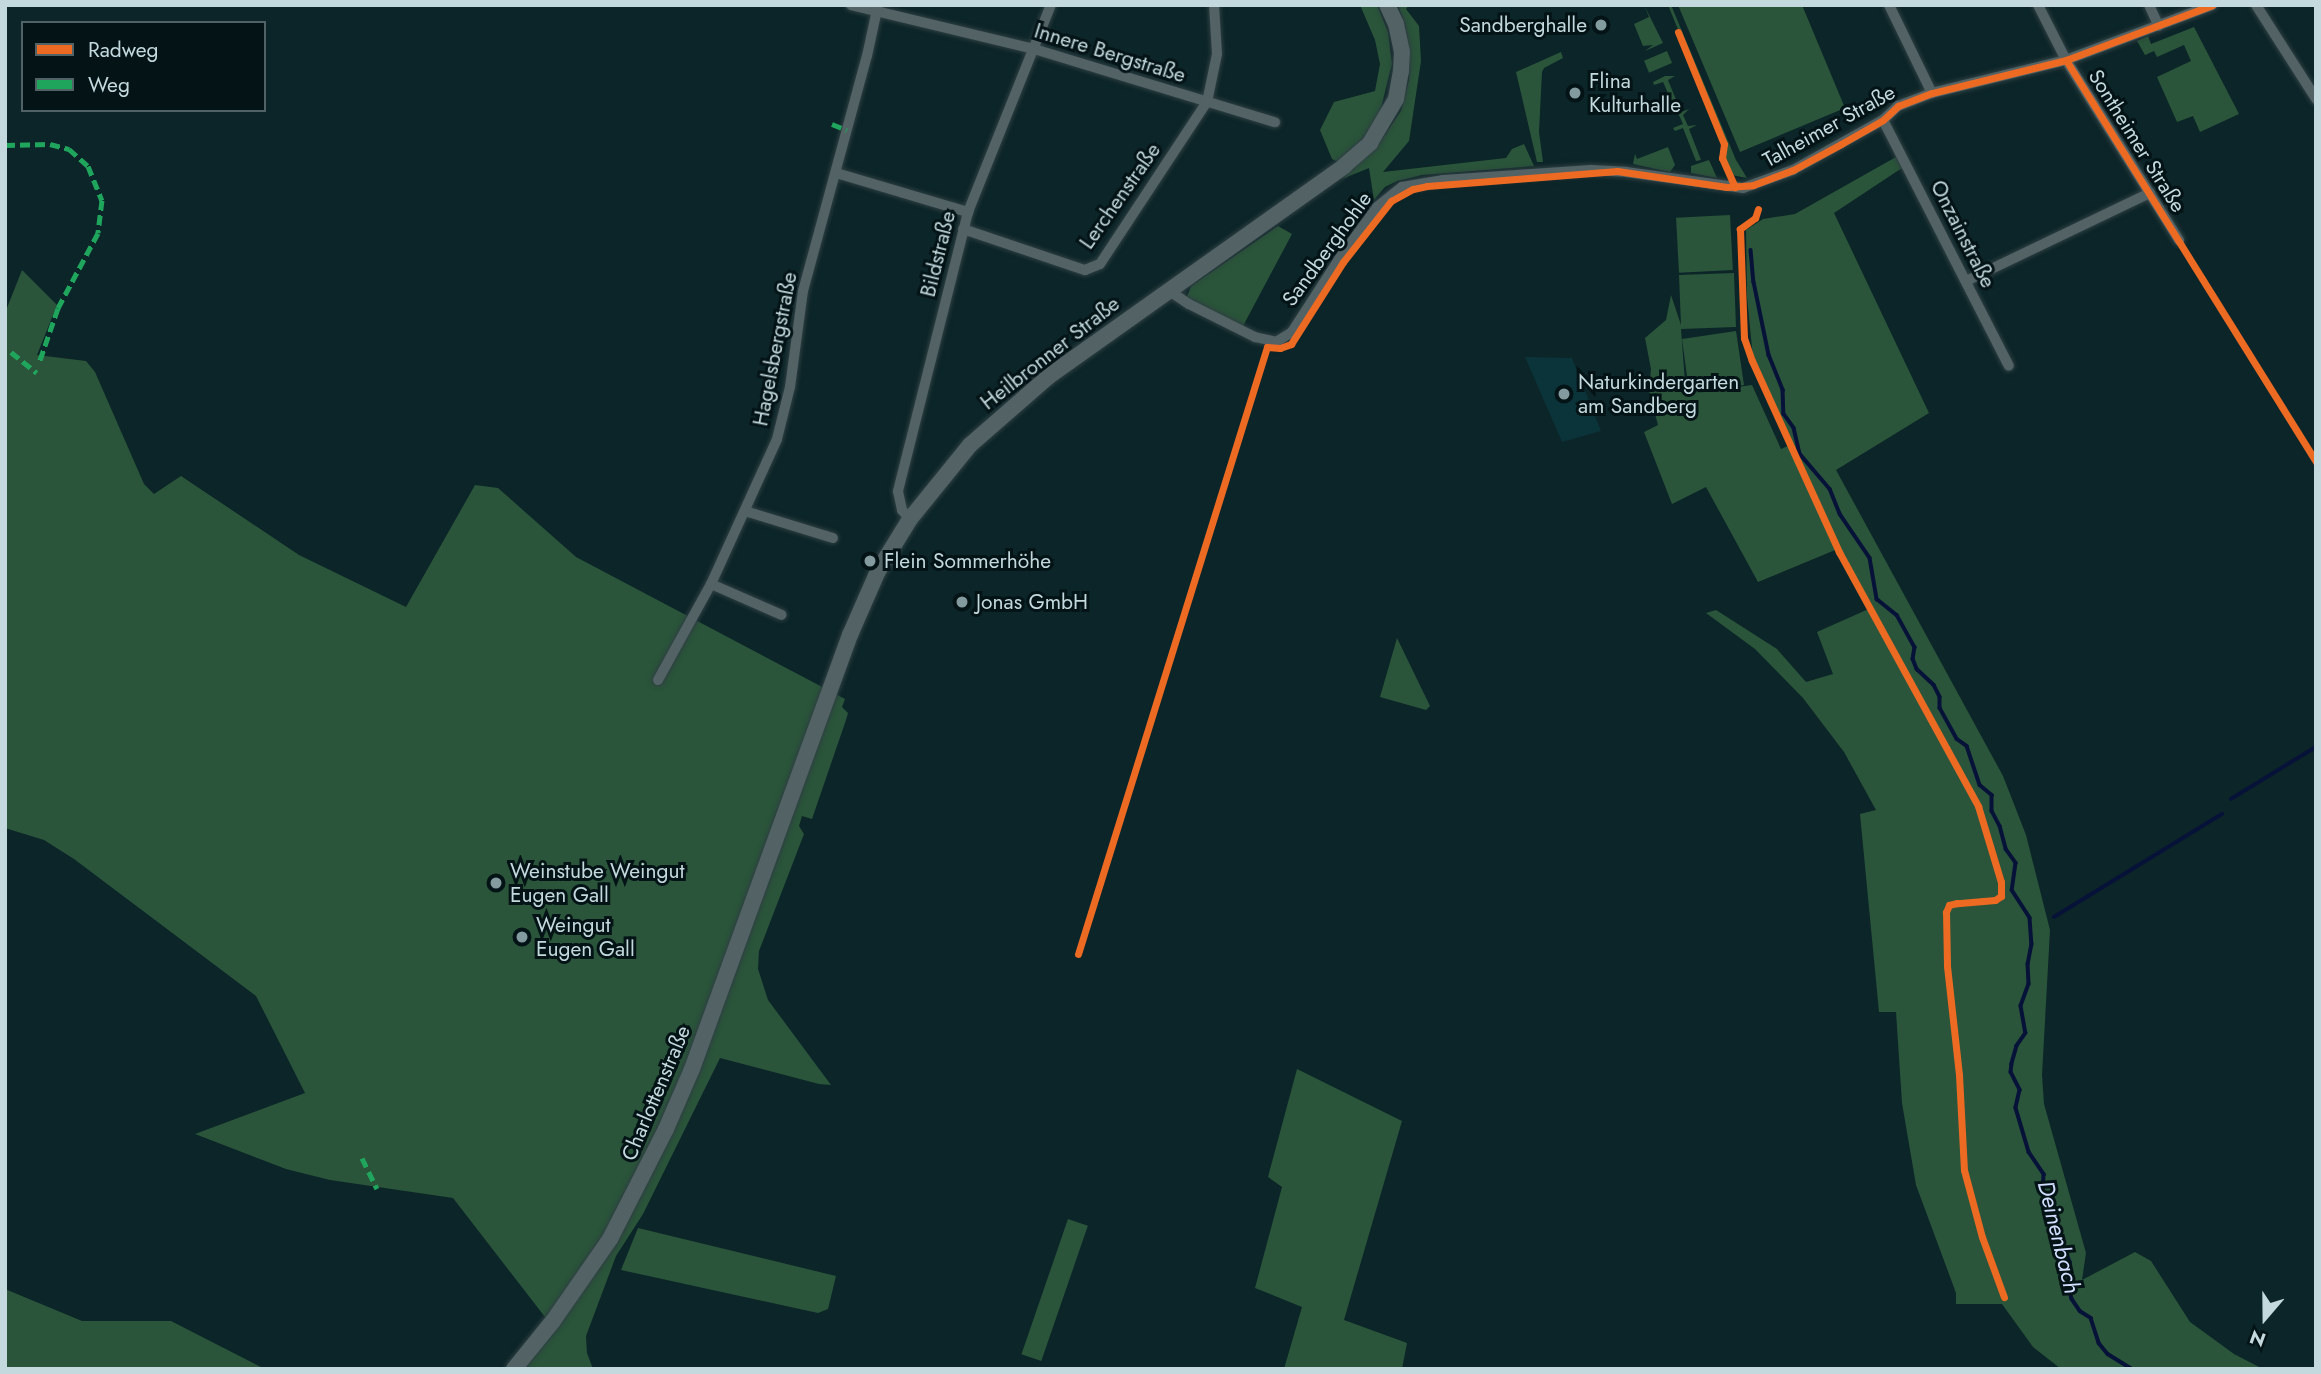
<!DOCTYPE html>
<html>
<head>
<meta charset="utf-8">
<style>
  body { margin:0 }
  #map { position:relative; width:2321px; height:1374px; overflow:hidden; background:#0c2528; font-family:Jost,sans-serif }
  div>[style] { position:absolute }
  .built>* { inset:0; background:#0b343a }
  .green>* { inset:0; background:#2a553a; transform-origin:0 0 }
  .stream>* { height:3.5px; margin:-1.75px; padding:0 1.75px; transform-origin:1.75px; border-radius:1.75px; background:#071239 }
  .roads { filter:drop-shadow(0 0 2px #2e3f42) drop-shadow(0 0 2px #2e3f42) }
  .street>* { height:10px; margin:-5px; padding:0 5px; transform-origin:5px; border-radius:5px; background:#526265 }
  .secondary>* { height:16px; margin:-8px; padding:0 8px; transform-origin:8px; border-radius:8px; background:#526265 }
  .quiet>* { height:5px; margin-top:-2.5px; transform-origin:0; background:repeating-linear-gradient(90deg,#20a55d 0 10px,transparent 0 15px) }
  .cycleway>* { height:7px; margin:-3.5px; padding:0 3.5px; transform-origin:3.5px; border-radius:3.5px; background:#ed6a23 }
  .dots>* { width:19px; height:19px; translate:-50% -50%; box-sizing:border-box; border:4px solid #031316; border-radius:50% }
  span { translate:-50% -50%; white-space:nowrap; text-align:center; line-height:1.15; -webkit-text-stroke:6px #031316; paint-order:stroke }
  .poi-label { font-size:21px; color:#c3d9dd }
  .right { translate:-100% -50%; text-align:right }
  .left { translate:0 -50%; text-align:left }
  .street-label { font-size:21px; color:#c3d9dd }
  .water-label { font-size:23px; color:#d1defe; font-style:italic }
  .frame { position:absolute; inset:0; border:7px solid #c3d9dd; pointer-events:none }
  .legend { position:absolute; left:21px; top:21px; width:245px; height:91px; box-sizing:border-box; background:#031316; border:2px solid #506266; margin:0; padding:9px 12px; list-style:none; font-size:21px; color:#c3d9dd }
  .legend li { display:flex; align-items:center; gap:14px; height:35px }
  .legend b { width:35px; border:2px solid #506266 }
  .north { position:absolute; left:2230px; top:1283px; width:70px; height:70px; -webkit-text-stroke:5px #031316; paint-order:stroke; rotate:200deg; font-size:19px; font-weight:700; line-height:28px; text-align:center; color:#c3d9dd }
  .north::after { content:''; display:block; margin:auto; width:24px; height:32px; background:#c3d9dd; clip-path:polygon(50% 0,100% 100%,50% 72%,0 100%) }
</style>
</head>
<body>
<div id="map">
  <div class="built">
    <div style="clip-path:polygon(1525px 357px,1572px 358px,1601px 431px,1562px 442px)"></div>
  </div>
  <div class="green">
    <div style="clip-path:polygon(1360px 5px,1377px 5px,1388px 32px,1392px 64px,1380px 112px,1363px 138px,1338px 162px,1332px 159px,1320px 130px,1334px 102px,1375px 91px,1380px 64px,1375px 40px)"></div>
    <div style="clip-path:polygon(1398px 5px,1409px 5px,1406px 9px,1419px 26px,1421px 61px,1409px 141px,1383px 172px,1506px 158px,1512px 149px,1524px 144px,1534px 166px,1422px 175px,1397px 181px,1385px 187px,1374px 200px,1369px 168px,1342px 179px,1380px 142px,1401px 111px,1409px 80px,1410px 53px,1405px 24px)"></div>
    <div style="clip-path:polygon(1644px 5px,1663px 43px,1645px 51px,1653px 45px,1643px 46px,1634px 24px,1649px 17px)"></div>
    <div style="clip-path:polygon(1668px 5px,1671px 5px,1736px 160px,1747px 178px,1731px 175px,1723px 158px,1725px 144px)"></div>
    <div style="clip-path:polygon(1678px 5px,1802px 5px,1845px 108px,1740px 152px)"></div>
    <div style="clip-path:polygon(2194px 27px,2239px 114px,2200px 132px,2193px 116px,2177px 122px,2157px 77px,2191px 61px,2184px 45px,2157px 57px,2154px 51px,2145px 55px,2137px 41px,2148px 36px,2151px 44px)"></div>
    <div style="left:1667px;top:51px;width:13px;height:25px;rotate:67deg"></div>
    <div style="clip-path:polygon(1561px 52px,1563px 58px,1544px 68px,1542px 72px,1539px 132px,1543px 162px,1537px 162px,1516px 72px)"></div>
    <div style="clip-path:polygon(1665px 76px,1675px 76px,1668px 80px,1681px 112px,1689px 109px,1683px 115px,1688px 126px,1697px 125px,1689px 129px,1701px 160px,1696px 161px,1683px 128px,1675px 131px,1673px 128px,1683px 124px,1672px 100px,1663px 104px,1660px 100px,1669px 97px,1668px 93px,1663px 82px,1654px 85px,1653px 82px)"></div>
    <div style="clip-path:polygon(1668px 147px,1675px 165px,1670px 172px,1633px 164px,1635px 154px,1637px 159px)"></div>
    <div style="clip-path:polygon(1896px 157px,1902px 168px,1834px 213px,1929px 413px,1836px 470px,2003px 776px,2026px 835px,2050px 930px,2042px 1075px,2044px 1104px,2086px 1253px,2082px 1280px,2135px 1252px,2151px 1261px,2190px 1322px,2234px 1354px,2263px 1369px,2061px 1369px,2033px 1347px,2002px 1304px,1956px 1304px,1956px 1293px,1916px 1185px,1902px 1103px,1896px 1012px,1879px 1012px,1860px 814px,1876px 810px,1844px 752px,1803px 698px,1755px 649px,1706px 613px,1716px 610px,1777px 649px,1806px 682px,1833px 674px,1817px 632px,1873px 607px,1840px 548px,1758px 582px,1706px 487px,1672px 504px,1644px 432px,1658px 425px,1649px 391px,1651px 369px,1645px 338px,1666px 320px,1671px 295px,1681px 325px,1679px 275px,1734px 273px,1736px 327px,1681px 329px,1685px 382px,1689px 391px,1682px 339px,1736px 331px,1744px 385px,1690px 394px,1752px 385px,1781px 449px,1790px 445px,1753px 358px,1747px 297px,1746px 230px,1763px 219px,1795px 214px)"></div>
    <div style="clip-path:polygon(1709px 160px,1717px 178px,1691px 173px,1691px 166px)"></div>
    <div style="left:1730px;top:215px;width:55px;height:54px;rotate:87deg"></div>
    <div style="clip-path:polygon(1278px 226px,1292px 234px,1243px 326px,1187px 297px,1191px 286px)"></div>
    <div style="clip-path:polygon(22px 270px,57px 305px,37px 355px,86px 361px,95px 372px,144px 484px,154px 494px,181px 476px,299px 555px,406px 607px,475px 485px,498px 488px,576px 557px,845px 699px,842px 707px,848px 713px,846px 720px,812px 819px,802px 816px,799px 826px,804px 834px,759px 951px,758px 969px,768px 1000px,831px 1085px,819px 1084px,720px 1058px,643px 1214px,616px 1256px,586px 1336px,587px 1353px,593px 1369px,504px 1369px,545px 1317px,453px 1198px,330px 1180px,286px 1169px,195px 1134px,305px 1093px,256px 996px,74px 859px,44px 840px,5px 828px,5px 313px)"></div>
    <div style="clip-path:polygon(1397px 638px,1430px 706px,1426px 710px,1380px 697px)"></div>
    <div style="clip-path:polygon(1297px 1069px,1402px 1121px,1344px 1320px,1407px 1343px,1402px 1369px,1284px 1369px,1302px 1307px,1255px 1288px,1282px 1187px,1268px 1177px)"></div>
    <div style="left:1068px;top:1219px;width:21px;height:143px;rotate:19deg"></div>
    <div style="clip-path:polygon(638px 1228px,836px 1276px,828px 1309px,818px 1313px,621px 1270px)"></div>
    <div style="clip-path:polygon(5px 1289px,82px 1321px,171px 1321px,265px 1369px,5px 1369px)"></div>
  </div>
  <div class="stream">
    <div style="left:1751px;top:250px;width:32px;rotate:85deg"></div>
    <div style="left:1754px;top:282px;width:75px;rotate:78.4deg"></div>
    <div style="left:1769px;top:355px;width:38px;rotate:68deg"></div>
    <div style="left:1783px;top:390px;width:24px;rotate:88deg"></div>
    <div style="left:1784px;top:414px;width:17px;rotate:54deg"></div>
    <div style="left:1794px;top:428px;width:27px;rotate:77deg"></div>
    <div style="left:1800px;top:454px;width:46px;rotate:49.4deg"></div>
    <div style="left:1830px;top:489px;width:27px;rotate:68deg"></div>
    <div style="left:1840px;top:514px;width:53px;rotate:55.7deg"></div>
    <div style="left:1870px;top:558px;width:42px;rotate:80.3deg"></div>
    <div style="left:1877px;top:599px;width:26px;rotate:39deg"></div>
    <div style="left:1897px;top:615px;width:37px;rotate:61deg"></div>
    <div style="left:1915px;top:647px;width:12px;rotate:99deg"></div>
    <div style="left:1913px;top:659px;width:11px;rotate:68deg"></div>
    <div style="left:1917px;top:669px;width:23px;rotate:43deg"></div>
    <div style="left:1934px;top:685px;width:13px;rotate:63deg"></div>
    <div style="left:1940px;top:697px;width:11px;rotate:90deg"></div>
    <div style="left:1940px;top:708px;width:35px;rotate:61deg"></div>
    <div style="left:1957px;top:739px;width:12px;rotate:35deg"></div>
    <div style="left:1967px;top:746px;width:41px;rotate:71.6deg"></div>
    <div style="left:1980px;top:785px;width:16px;rotate:40deg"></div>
    <div style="left:1992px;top:795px;width:16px;rotate:90deg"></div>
    <div style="left:1992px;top:811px;width:17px;rotate:62deg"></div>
    <div style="left:2000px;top:826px;width:24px;rotate:75deg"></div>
    <div style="left:2006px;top:849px;width:17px;rotate:54deg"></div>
    <div style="left:2016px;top:863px;width:27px;rotate:98deg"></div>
    <div style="left:2012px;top:890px;width:33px;rotate:57deg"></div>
    <div style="left:2030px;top:918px;width:26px;rotate:86deg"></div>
    <div style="left:2032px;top:944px;width:20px;rotate:101deg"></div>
    <div style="left:2028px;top:964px;width:20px;rotate:87deg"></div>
    <div style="left:2029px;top:984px;width:23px;rotate:110deg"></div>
    <div style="left:2021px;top:1006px;width:27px;rotate:80deg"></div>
    <div style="left:2026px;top:1033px;width:16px;rotate:125deg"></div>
    <div style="left:2017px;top:1046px;width:19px;rotate:106deg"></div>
    <div style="left:2012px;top:1064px;width:8px;rotate:97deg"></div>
    <div style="left:2011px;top:1072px;width:20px;rotate:63deg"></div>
    <div style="left:2020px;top:1090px;width:18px;rotate:103deg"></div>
    <div style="left:2016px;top:1108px;width:46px;rotate:73.5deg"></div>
    <div style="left:2029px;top:1152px;width:27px;rotate:56deg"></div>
    <div style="left:2044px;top:1174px;width:18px;rotate:93deg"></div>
    <div style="left:2043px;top:1192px;width:75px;rotate:68.9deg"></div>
    <div style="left:2070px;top:1262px;width:25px;rotate:92deg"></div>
    <div style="left:2069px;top:1287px;width:12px;rotate:76deg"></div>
    <div style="left:2072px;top:1299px;width:14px;rotate:56deg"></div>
    <div style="left:2080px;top:1311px;width:13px;rotate:32deg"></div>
    <div style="left:2091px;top:1318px;width:26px;rotate:72deg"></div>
    <div style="left:2099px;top:1343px;width:14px;rotate:51deg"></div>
    <div style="left:2108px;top:1354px;width:28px;rotate:32deg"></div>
    <div style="left:2231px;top:799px;width:100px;rotate:-31.5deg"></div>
    <div style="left:2054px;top:917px;width:197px;rotate:-31.5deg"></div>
  </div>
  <div class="roads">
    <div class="street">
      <div style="left:851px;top:5px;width:188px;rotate:13.5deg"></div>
      <div style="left:1034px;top:49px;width:252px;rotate:16.9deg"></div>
      <div style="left:1889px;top:5px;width:98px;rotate:64deg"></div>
      <div style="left:2038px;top:5px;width:62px;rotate:63deg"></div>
      <div style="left:2066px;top:60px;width:213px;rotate:57.9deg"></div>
      <div style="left:2149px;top:5px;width:23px;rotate:65deg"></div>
      <div style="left:2256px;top:5px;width:112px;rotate:57.4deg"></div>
      <div style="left:1883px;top:120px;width:276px;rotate:62.9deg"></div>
      <div style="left:836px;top:173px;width:138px;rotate:16.5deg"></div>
      <div style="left:963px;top:229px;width:129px;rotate:18.6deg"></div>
      <div style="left:1085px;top:270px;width:16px;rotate:-22deg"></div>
      <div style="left:1100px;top:264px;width:194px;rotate:-56.6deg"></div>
      <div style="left:1207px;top:102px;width:49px;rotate:-78.2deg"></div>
      <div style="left:1217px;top:54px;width:49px;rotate:-93.5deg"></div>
      <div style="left:1966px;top:281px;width:204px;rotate:-25.6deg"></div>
      <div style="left:1168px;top:290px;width:25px;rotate:34deg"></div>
      <div style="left:1189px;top:304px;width:74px;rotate:26.6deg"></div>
      <div style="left:1255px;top:337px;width:22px;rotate:13deg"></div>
      <div style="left:1276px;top:342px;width:19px;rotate:-32deg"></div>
      <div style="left:1292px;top:332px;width:87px;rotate:-57.2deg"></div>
      <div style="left:1339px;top:259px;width:64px;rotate:-53.8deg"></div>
      <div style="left:1377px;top:207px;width:32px;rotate:-39deg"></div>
      <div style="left:1402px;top:187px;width:42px;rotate:-9.7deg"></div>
      <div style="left:1443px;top:180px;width:148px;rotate:-3.9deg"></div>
      <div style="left:1591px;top:170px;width:35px;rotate:3deg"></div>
      <div style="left:1626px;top:172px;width:118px;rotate:7.8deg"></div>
      <div style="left:1743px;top:188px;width:53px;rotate:-19.8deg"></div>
      <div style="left:1793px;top:170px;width:103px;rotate:-29.1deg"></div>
      <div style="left:1883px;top:120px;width:21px;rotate:-43deg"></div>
      <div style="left:1898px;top:106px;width:36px;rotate:-21deg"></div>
      <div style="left:1932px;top:93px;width:138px;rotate:-13.8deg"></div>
      <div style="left:2066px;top:60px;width:156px;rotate:-20.6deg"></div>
      <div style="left:745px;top:511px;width:92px;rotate:17.1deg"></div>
      <div style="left:910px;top:519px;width:12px;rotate:-132deg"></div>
      <div style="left:902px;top:510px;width:19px;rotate:-102deg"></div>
      <div style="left:898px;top:491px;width:288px;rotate:-75.9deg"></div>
      <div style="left:968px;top:212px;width:223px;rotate:-68.2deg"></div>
      <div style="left:711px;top:584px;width:77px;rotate:23.6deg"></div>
      <div style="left:658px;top:680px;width:110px;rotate:-61.1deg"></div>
      <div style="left:711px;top:584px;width:159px;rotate:-65.5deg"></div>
      <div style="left:777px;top:439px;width:54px;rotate:-76deg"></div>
      <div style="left:790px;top:387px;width:97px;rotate:-82.3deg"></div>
      <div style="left:803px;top:291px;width:244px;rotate:-74.8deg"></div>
      <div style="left:867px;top:56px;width:52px;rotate:-77.8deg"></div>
    </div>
    <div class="secondary">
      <div style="left:514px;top:1369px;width:62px;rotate:-50.9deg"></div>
      <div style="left:553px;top:1321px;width:100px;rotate:-55.2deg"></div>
      <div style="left:610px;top:1239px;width:123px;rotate:-63deg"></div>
      <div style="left:666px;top:1129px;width:65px;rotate:-66.6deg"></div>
      <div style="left:692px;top:1069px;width:462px;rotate:-70deg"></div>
      <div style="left:850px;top:635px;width:70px;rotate:-66.4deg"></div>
      <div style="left:878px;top:571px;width:61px;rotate:-58.4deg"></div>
      <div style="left:910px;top:519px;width:95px;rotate:-51deg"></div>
      <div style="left:970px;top:445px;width:105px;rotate:-41.1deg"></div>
      <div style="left:1049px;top:376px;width:362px;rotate:-35.4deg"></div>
      <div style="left:1344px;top:166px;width:35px;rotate:-41deg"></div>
      <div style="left:1370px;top:143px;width:51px;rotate:-59.4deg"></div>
      <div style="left:1396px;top:99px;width:28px;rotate:-80deg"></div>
      <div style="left:1401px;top:71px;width:19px;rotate:-87deg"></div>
      <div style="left:1402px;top:52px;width:29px;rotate:-102deg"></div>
      <div style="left:1396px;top:24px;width:21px;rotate:-115deg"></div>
    </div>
  </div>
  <div class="quiet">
    <div style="left:832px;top:124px;width:16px;rotate:22deg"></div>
    <div style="left:5px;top:145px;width:45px;rotate:-1.3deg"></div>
    <div style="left:50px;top:144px;width:20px;rotate:15deg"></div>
    <div style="left:69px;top:149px;width:25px;rotate:42deg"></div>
    <div style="left:88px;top:166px;width:37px;rotate:68deg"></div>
    <div style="left:102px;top:200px;width:33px;rotate:97deg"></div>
    <div style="left:98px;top:233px;width:85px;rotate:118.1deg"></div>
    <div style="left:58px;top:308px;width:58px;rotate:109.1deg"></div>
    <div style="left:11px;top:352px;width:33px;rotate:39deg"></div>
    <div style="left:362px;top:1158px;width:34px;rotate:64deg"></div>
  </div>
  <div class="cycleway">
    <div style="left:1678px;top:32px;width:121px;rotate:67.7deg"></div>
    <div style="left:1724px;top:144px;width:14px;rotate:98deg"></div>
    <div style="left:1722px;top:158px;width:32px;rotate:66deg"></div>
    <div style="left:2066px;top:60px;width:473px;rotate:58.1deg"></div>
    <div style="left:1758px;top:209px;width:9px;rotate:108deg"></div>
    <div style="left:1755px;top:218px;width:19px;rotate:144deg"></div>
    <div style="left:1740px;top:229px;width:109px;rotate:87.9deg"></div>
    <div style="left:1744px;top:338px;width:24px;rotate:71deg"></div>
    <div style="left:1752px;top:361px;width:210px;rotate:65.5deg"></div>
    <div style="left:1839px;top:552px;width:290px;rotate:61.3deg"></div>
    <div style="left:1978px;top:806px;width:79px;rotate:73.2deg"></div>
    <div style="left:2001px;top:882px;width:14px;rotate:90deg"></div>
    <div style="left:2001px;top:896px;width:7px;rotate:146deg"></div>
    <div style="left:1995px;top:900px;width:38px;rotate:175deg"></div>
    <div style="left:1957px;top:903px;width:8px;rotate:166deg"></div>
    <div style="left:1949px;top:905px;width:8px;rotate:113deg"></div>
    <div style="left:1946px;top:912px;width:54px;rotate:88.9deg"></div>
    <div style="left:1947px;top:966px;width:110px;rotate:83.7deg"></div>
    <div style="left:1959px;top:1075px;width:95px;rotate:87deg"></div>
    <div style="left:1964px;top:1170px;width:69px;rotate:75deg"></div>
    <div style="left:1982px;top:1237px;width:64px;rotate:69.9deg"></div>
    <div style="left:1078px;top:954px;width:636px;rotate:-72.71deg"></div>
    <div style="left:1267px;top:347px;width:13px;rotate:4deg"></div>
    <div style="left:1280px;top:348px;width:12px;rotate:-20deg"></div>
    <div style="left:1291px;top:344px;width:97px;rotate:-57.6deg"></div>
    <div style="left:1343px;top:262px;width:78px;rotate:-51.8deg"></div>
    <div style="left:1391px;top:201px;width:25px;rotate:-29deg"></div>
    <div style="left:1413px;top:189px;width:14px;rotate:-12deg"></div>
    <div style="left:1427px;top:186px;width:191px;rotate:-4.5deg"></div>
    <div style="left:1617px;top:171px;width:111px;rotate:8.3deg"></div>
    <div style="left:1727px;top:187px;width:26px;rotate:-4deg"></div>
    <div style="left:1753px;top:185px;width:43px;rotate:-20.6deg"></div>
    <div style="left:1793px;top:170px;width:55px;rotate:-28.4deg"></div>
    <div style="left:1841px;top:144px;width:48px;rotate:-29.7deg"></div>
    <div style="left:1883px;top:120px;width:21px;rotate:-43deg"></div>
    <div style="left:1898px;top:106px;width:36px;rotate:-21deg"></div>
    <div style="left:1932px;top:93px;width:138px;rotate:-13.8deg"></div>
    <div style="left:2066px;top:60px;width:156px;rotate:-20.6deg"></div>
  </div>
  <div class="dots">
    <div style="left:1601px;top:25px;background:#839a9e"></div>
    <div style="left:1575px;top:93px;background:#839a9e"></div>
    <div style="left:1564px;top:394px;background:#839a9e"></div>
    <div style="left:870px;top:561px;background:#839a9e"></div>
    <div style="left:962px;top:602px;background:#839a9e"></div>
    <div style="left:496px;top:883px;background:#839a9e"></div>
    <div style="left:522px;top:937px;background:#839a9e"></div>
  </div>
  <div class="poi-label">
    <span class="right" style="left:1587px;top:25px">Sandberghalle</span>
    <span class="left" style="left:1589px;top:93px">Flina<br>Kulturhalle</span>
    <span class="left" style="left:1578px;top:394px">Naturkindergarten<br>am Sandberg</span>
    <span class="left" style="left:884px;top:561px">Flein Sommerhöhe</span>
    <span class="left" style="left:976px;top:602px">Jonas GmbH</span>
    <span class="left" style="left:510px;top:883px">Weinstube Weingut<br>Eugen Gall</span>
    <span class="left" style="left:536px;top:937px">Weingut<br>Eugen Gall</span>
  </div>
  <div class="street-label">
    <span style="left:1110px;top:53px;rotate:17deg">Innere Bergstraße</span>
    <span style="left:1829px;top:126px;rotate:-29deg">Talheimer Straße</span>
    <span style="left:2137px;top:141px;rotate:58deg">Sontheimer Straße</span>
    <span style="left:1120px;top:196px;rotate:-55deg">Lerchenstraße</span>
    <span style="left:1963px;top:234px;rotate:63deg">Onzainstraße</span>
    <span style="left:1327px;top:249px;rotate:-54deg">Sandberghohle</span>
    <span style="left:938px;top:254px;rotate:-76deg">Bildstraße</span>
    <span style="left:775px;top:349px;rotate:-79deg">Hagelsbergstraße</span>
    <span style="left:1050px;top:353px;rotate:-38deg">Heilbronner Straße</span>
    <span style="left:656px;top:1093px;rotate:-67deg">Charlottenstraße</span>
  </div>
  <div class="water-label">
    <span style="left:2059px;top:1237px;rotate:76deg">Deinenbach</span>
  </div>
  <div class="frame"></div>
  <ul class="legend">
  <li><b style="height:9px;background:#ed6a23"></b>Radweg</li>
  <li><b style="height:9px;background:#20a55d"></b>Weg</li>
  </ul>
  <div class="north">N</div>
</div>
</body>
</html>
